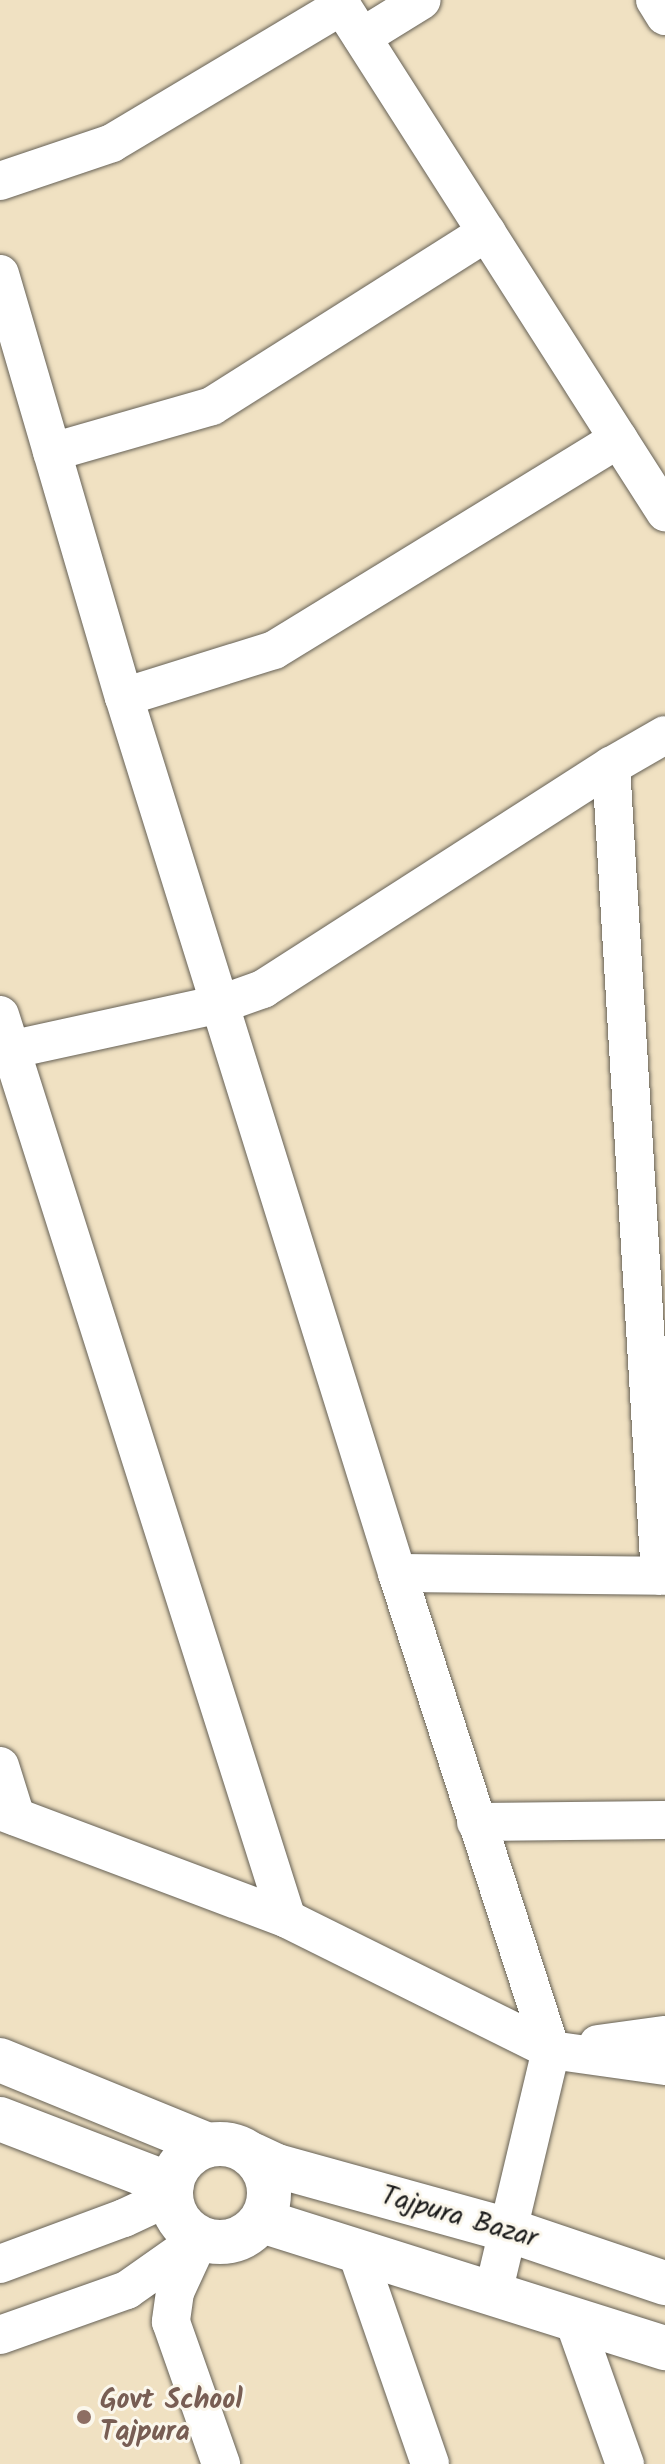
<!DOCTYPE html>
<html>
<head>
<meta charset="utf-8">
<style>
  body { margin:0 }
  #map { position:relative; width:665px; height:2464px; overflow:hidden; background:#f0e1c2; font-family:Kalam,sans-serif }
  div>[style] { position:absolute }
  .roads { filter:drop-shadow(0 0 2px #666156) drop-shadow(0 0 2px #666156) }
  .minor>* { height:38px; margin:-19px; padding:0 19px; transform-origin:19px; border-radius:19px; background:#fff }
  .tertiary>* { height:44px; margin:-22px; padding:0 22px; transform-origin:22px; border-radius:22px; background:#fff }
  .tertiary>.ring { margin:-22px; padding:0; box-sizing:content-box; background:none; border:44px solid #fff; border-radius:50% }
  .dots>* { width:22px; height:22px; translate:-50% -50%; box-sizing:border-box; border:4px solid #fbf7ec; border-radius:50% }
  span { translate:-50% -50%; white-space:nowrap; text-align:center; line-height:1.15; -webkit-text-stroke:6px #fbf7ec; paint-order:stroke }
  .street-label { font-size:28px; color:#1c1c1c }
  .education-label { font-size:28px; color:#785e54; font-weight:700 }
  .left { translate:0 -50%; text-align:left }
</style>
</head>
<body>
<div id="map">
  <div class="roads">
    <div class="minor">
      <div style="left:338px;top:0;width:608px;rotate:57.43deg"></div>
      <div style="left:655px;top:0;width:19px;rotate:58deg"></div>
      <div style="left:362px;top:37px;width:70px;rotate:-31.7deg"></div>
      <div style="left:0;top:181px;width:118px;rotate:-18.7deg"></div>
      <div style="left:112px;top:143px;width:268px;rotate:-30.8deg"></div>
      <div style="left:0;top:274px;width:441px;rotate:73.7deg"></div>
      <div style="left:124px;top:697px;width:918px;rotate:72.69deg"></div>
      <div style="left:397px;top:1573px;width:501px;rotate:72.11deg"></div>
      <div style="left:551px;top:2050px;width:251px;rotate:103.4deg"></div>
      <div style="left:52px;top:452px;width:166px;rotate:-16deg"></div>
      <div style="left:212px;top:406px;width:325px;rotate:-32.3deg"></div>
      <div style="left:124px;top:697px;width:157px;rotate:-17.4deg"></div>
      <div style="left:274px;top:650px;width:404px;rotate:-31.5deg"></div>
      <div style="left:611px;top:766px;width:811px;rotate:86.54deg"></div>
      <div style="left:0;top:1015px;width:948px;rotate:72.39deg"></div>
      <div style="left:0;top:1052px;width:226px;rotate:-12.3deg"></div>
      <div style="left:221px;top:1004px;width:45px;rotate:-19.7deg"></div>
      <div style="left:263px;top:989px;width:413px;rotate:-32.7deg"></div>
      <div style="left:611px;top:766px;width:62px;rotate:-29.9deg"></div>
      <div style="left:397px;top:1573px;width:268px;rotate:0.6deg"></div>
      <div style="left:0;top:1766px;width:53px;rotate:72.6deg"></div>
      <div style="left:0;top:1811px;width:307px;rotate:20.6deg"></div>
      <div style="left:287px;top:1919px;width:295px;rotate:26.4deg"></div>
      <div style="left:551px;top:2050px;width:115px;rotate:8deg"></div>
      <div style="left:476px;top:1822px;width:189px;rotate:-0.6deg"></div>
      <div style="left:598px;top:2044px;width:68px;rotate:-7.7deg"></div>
      <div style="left:200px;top:2238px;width:60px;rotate:114.8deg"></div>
      <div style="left:175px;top:2292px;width:30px;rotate:98deg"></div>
      <div style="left:171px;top:2322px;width:151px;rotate:70.6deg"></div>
      <div style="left:356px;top:2250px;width:226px;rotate:70.9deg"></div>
      <div style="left:0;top:2264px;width:132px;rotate:-20.4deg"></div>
      <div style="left:124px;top:2218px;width:52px;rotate:-25.1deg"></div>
      <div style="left:574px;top:2321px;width:152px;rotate:70.4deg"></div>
      <div style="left:0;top:2335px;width:135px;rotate:-19.5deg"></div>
      <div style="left:127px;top:2290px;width:83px;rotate:-35.2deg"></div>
    </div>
    <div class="tertiary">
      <div style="left:0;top:2060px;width:225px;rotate:22.2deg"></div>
      <div style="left:0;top:2119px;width:184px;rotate:21deg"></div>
      <div class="ring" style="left:171px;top:2144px;width:54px;height:54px"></div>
      <div style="left:253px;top:2155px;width:26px;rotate:25deg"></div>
      <div style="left:277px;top:2166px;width:243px;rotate:15.5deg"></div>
      <div style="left:511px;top:2231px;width:163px;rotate:18.7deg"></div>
      <div style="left:262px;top:2221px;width:423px;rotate:17.5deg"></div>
    </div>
  </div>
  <div class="dots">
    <div style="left:84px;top:2417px;background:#8d6e63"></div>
  </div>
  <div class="street-label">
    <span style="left:459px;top:2218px;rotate:16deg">Tajpura Bazar</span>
  </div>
  <div class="education-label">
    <span class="left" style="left:100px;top:2417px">Govt School<br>Tajpura</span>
  </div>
</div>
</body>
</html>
